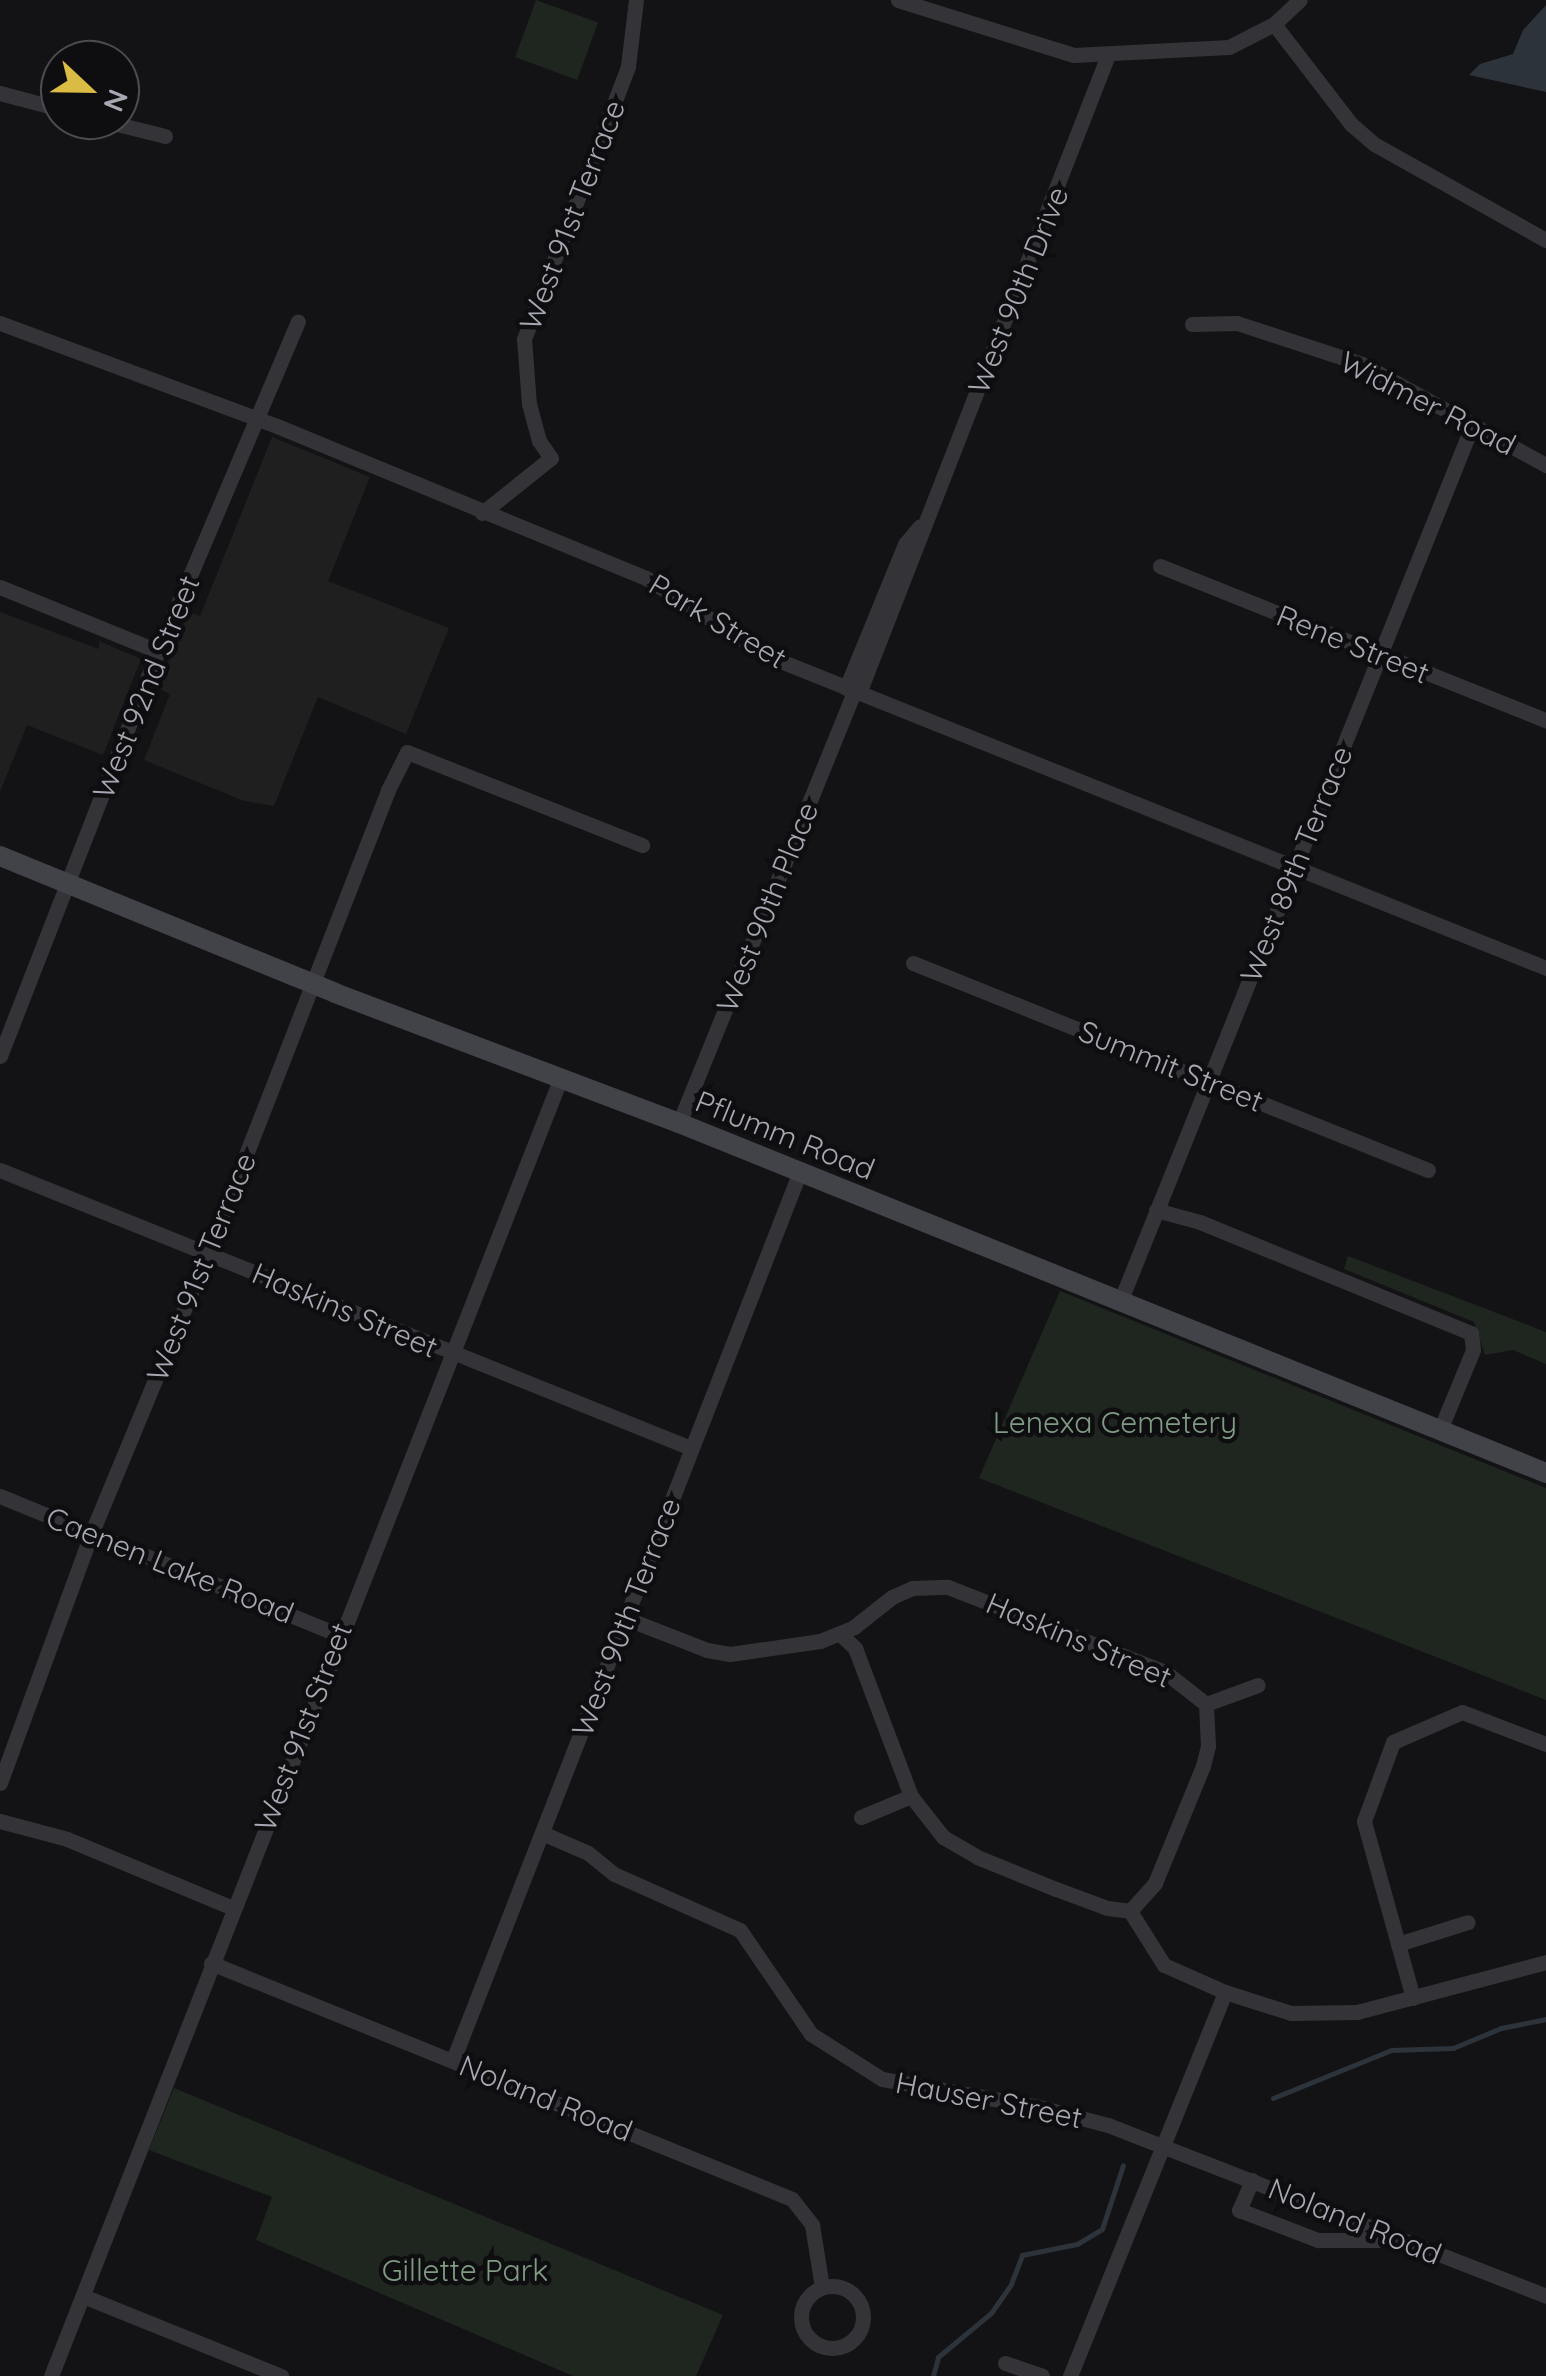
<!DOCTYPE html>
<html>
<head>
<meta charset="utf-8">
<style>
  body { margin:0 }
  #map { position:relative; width:1546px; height:2376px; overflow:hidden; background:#131214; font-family:Quicksand,sans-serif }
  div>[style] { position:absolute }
  .built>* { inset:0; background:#1f1f20 }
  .green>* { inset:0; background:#1f2620; transform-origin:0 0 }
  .water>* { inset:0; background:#2d333b }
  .stream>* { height:5px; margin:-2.5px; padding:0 2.5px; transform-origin:2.5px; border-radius:2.5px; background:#2d333b }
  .street>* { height:15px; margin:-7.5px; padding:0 7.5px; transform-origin:7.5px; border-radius:7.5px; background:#343438 }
  .street>.ring { margin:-7.5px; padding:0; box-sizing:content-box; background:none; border:15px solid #343438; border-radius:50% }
  .secondary>* { height:20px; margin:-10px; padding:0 10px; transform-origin:10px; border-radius:10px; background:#424348 }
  span { translate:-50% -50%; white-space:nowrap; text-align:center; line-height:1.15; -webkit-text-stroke:9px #0e0d0f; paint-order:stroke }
  .street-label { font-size:30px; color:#a6a8b2 }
  .park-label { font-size:30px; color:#7f9b84 }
  .north { position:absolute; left:40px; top:40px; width:100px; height:100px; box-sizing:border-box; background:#0e0d0f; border:2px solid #4b4b50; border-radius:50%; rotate:112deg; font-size:28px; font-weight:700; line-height:40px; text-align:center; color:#a6a8b2 }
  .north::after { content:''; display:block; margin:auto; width:35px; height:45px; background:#dabb44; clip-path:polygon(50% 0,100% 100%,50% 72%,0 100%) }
</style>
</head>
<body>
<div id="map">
  <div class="built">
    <div style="clip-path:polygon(272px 437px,370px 477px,328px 581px,449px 628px,406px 734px,318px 697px,274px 806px,244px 801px,144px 760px,170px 694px,158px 688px,188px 612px,200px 616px)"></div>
    <div style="clip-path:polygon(0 612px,99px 649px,99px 641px,141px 659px,103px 755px,27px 725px,0 792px)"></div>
  </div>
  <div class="green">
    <div style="left:536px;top:0;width:66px;height:61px;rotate:20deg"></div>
    <div style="clip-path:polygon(1348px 1256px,1546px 1332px,1546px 1364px,1513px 1350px,1485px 1355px,1474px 1322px,1344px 1269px)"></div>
    <div style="clip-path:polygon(1060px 1291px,1546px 1488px,1546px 1700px,979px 1478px)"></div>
    <div style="clip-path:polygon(174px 2088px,723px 2315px,696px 2376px,573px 2376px,256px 2240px,272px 2197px,149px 2150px)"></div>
  </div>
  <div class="water">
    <div style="clip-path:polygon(1546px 5px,1546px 92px,1469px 75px,1480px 64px,1513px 54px,1523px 30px)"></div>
  </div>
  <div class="stream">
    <div style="left:1273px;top:2098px;width:127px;rotate:-22.1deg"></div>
    <div style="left:1391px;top:2050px;width:62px;rotate:-1.8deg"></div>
    <div style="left:1453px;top:2048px;width:52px;rotate:-22.6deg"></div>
    <div style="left:1501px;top:2028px;width:46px;rotate:-11.3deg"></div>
    <div style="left:933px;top:2376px;width:20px;rotate:-75deg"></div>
    <div style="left:938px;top:2357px;width:69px;rotate:-39.7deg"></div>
    <div style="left:991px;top:2313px;width:35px;rotate:-55deg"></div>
    <div style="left:1011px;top:2284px;width:31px;rotate:-69deg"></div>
    <div style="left:1022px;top:2255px;width:56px;rotate:-11.3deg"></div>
    <div style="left:1077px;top:2244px;width:29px;rotate:-31deg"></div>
    <div style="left:1102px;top:2229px;width:67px;rotate:-71.8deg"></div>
  </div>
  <div class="street">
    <div style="left:898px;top:0;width:184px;rotate:17.4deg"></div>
    <div style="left:1074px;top:55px;width:155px;rotate:-3deg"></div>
    <div style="left:1229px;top:47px;width:51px;rotate:-27.1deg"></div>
    <div style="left:1274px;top:24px;width:35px;rotate:-43deg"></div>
    <div style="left:1274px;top:24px;width:126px;rotate:52.4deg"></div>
    <div style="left:1351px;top:124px;width:30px;rotate:41deg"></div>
    <div style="left:1374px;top:144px;width:197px;rotate:29.2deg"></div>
    <div style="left:0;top:93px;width:62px;rotate:14.9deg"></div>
    <div style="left:101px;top:120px;width:66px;rotate:14deg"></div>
    <div style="left:0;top:323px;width:296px;rotate:20.4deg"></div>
    <div style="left:277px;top:426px;width:399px;rotate:22.4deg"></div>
    <div style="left:646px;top:578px;width:145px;rotate:32.6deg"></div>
    <div style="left:768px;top:656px;width:838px;rotate:21.85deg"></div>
    <div style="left:1192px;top:324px;width:45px;rotate:-1.3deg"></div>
    <div style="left:1237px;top:323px;width:132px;rotate:18.2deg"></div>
    <div style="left:1362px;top:364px;width:210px;rotate:28.8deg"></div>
    <div style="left:482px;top:513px;width:88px;rotate:-38.6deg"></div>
    <div style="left:551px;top:458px;width:21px;rotate:-125deg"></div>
    <div style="left:539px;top:441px;width:38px;rotate:-105deg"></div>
    <div style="left:529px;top:404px;width:65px;rotate:-94.4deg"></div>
    <div style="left:524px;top:339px;width:292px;rotate:-69.1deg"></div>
    <div style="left:628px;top:66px;width:66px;rotate:-83.1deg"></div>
    <div style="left:1160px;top:566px;width:416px;rotate:21.8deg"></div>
    <div style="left:0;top:587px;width:170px;rotate:22.1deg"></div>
    <div style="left:846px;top:688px;width:156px;rotate:-67.7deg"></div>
    <div style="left:905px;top:544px;width:23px;rotate:-50deg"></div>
    <div style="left:859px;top:693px;width:685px;rotate:-68.68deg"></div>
    <div style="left:913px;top:963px;width:555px;rotate:21.9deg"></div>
    <div style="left:0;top:1056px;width:435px;rotate:-68.7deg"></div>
    <div style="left:158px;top:651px;width:358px;rotate:-67deg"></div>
    <div style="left:679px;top:1123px;width:466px;rotate:-67.9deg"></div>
    <div style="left:0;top:1170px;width:745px;rotate:21.92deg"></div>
    <div style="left:1156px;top:1210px;width:46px;rotate:15.3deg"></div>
    <div style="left:1200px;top:1222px;width:293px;rotate:22.3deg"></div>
    <div style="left:1471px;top:1333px;width:17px;rotate:83deg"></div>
    <div style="left:1473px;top:1350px;width:87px;rotate:112.4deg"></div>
    <div style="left:1120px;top:1302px;width:944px;rotate:-68.11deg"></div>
    <div style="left:0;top:1496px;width:366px;rotate:22.3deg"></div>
    <div style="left:625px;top:1618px;width:88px;rotate:21.3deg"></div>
    <div style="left:707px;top:1650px;width:23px;rotate:10deg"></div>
    <div style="left:730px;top:1654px;width:91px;rotate:-8.2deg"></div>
    <div style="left:820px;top:1641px;width:37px;rotate:-22deg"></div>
    <div style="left:854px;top:1627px;width:48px;rotate:-38.3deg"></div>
    <div style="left:892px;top:1597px;width:22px;rotate:-24deg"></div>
    <div style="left:912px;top:1588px;width:36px;rotate:-2deg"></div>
    <div style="left:948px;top:1587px;width:233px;rotate:21.4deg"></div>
    <div style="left:1165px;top:1672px;width:52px;rotate:38deg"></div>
    <div style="left:840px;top:1634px;width:21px;rotate:43deg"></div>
    <div style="left:855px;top:1648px;width:158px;rotate:69.3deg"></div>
    <div style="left:911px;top:1796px;width:52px;rotate:52deg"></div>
    <div style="left:943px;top:1837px;width:39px;rotate:30deg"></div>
    <div style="left:977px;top:1857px;width:85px;rotate:22.1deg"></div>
    <div style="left:1056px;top:1889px;width:54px;rotate:20.4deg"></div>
    <div style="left:1107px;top:1908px;width:23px;rotate:7deg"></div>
    <div style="left:1206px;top:1704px;width:55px;rotate:-20.1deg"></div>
    <div style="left:0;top:1783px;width:267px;rotate:-69.9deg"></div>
    <div style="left:92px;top:1532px;width:303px;rotate:-67.5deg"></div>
    <div style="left:208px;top:1252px;width:496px;rotate:-68.7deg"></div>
    <div style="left:388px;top:790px;width:42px;rotate:-63.4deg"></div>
    <div style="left:407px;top:752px;width:253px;rotate:21.6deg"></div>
    <div style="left:861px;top:1817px;width:54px;rotate:-22.8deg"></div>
    <div style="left:0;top:1821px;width:69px;rotate:15deg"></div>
    <div style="left:67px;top:1839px;width:180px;rotate:22.6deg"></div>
    <div style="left:542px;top:1833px;width:50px;rotate:23.5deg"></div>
    <div style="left:588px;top:1853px;width:33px;rotate:39deg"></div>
    <div style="left:614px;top:1874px;width:138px;rotate:24deg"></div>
    <div style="left:740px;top:1930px;width:126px;rotate:55.7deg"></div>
    <div style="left:811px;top:2034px;width:84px;rotate:32.4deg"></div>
    <div style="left:882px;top:2079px;width:159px;rotate:10.1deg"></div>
    <div style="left:1039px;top:2107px;width:71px;rotate:14.6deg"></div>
    <div style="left:1108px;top:2125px;width:470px;rotate:21.3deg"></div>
    <div style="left:1130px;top:1911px;width:64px;rotate:57.8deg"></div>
    <div style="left:1164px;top:1965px;width:67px;rotate:23.9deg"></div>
    <div style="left:1225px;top:1992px;width:69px;rotate:17.7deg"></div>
    <div style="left:1291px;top:2013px;width:66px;rotate:-0.9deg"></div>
    <div style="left:1357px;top:2012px;width:196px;rotate:-14.8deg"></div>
    <div style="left:1130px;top:1911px;width:38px;rotate:-48deg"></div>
    <div style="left:1155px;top:1883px;width:126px;rotate:-67.7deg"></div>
    <div style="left:1203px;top:1766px;width:21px;rotate:-76deg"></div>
    <div style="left:1208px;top:1746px;width:42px;rotate:-92.7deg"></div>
    <div style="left:1398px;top:1944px;width:73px;rotate:-17.4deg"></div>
    <div style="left:211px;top:1963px;width:627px;rotate:22.11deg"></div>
    <div style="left:792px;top:2199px;width:33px;rotate:52deg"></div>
    <div style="left:812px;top:2225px;width:63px;rotate:80.8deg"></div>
    <div style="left:1413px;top:1998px;width:184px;rotate:-105.5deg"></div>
    <div style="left:1364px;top:1821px;width:84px;rotate:-69.8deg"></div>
    <div style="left:1393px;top:1742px;width:75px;rotate:-23.5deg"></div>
    <div style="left:1462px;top:1712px;width:90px;rotate:20.9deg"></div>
    <div style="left:453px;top:2060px;width:951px;rotate:-68.67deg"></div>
    <div style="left:1252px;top:2180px;width:33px;rotate:113deg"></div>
    <div style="left:1239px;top:2210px;width:85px;rotate:20.8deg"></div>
    <div style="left:1318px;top:2240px;width:77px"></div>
    <div class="ring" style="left:801px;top:2286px;width:47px;height:47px"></div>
    <div style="left:83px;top:2296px;width:214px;rotate:22deg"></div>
    <div style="left:1005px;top:2363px;width:39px;rotate:19deg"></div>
    <div style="left:51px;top:2376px;width:1392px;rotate:-68.56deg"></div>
    <div style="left:1070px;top:2376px;width:414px;rotate:-68deg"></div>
  </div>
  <div class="secondary">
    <div style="left:0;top:856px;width:362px;rotate:22.2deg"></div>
    <div style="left:335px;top:993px;width:368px;rotate:20.7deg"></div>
    <div style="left:679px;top:1123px;width:935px;rotate:21.98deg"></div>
  </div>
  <div class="street-label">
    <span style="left:572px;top:215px;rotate:-69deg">West 91st Terrace</span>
    <span style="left:1018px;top:290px;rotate:-68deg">West 90th Drive</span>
    <span style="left:1428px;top:403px;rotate:27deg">Widmer Road</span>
    <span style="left:718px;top:621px;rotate:31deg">Park Street</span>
    <span style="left:1353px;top:644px;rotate:22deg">Rene Street</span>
    <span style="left:146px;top:687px;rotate:-68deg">West 92nd Street</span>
    <span style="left:1296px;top:864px;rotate:-68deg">West 89th Terrace</span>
    <span style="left:767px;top:907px;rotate:-68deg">West 90th Place</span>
    <span style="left:1171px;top:1066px;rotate:22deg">Summit Street</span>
    <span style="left:785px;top:1135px;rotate:22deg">Pflumm Road</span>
    <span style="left:201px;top:1267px;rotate:-68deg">West 91st Terrace</span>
    <span style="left:345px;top:1310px;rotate:23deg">Haskins Street</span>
    <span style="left:170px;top:1565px;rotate:22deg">Caenen Lake Road</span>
    <span style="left:626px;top:1617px;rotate:-69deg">West 90th Terrace</span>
    <span style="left:1079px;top:1640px;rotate:23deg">Haskins Street</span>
    <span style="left:303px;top:1727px;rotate:-69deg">West 91st Street</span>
    <span style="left:546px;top:2098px;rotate:22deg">Noland Road</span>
    <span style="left:989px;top:2100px;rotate:11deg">Hauser Street</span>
    <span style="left:1355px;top:2221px;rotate:22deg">Noland Road</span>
  </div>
  <div class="park-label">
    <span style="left:1115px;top:1422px">Lenexa Cemetery</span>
    <span style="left:465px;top:2270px">Gillette Park</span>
  </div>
  <div class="north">N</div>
</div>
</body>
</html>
